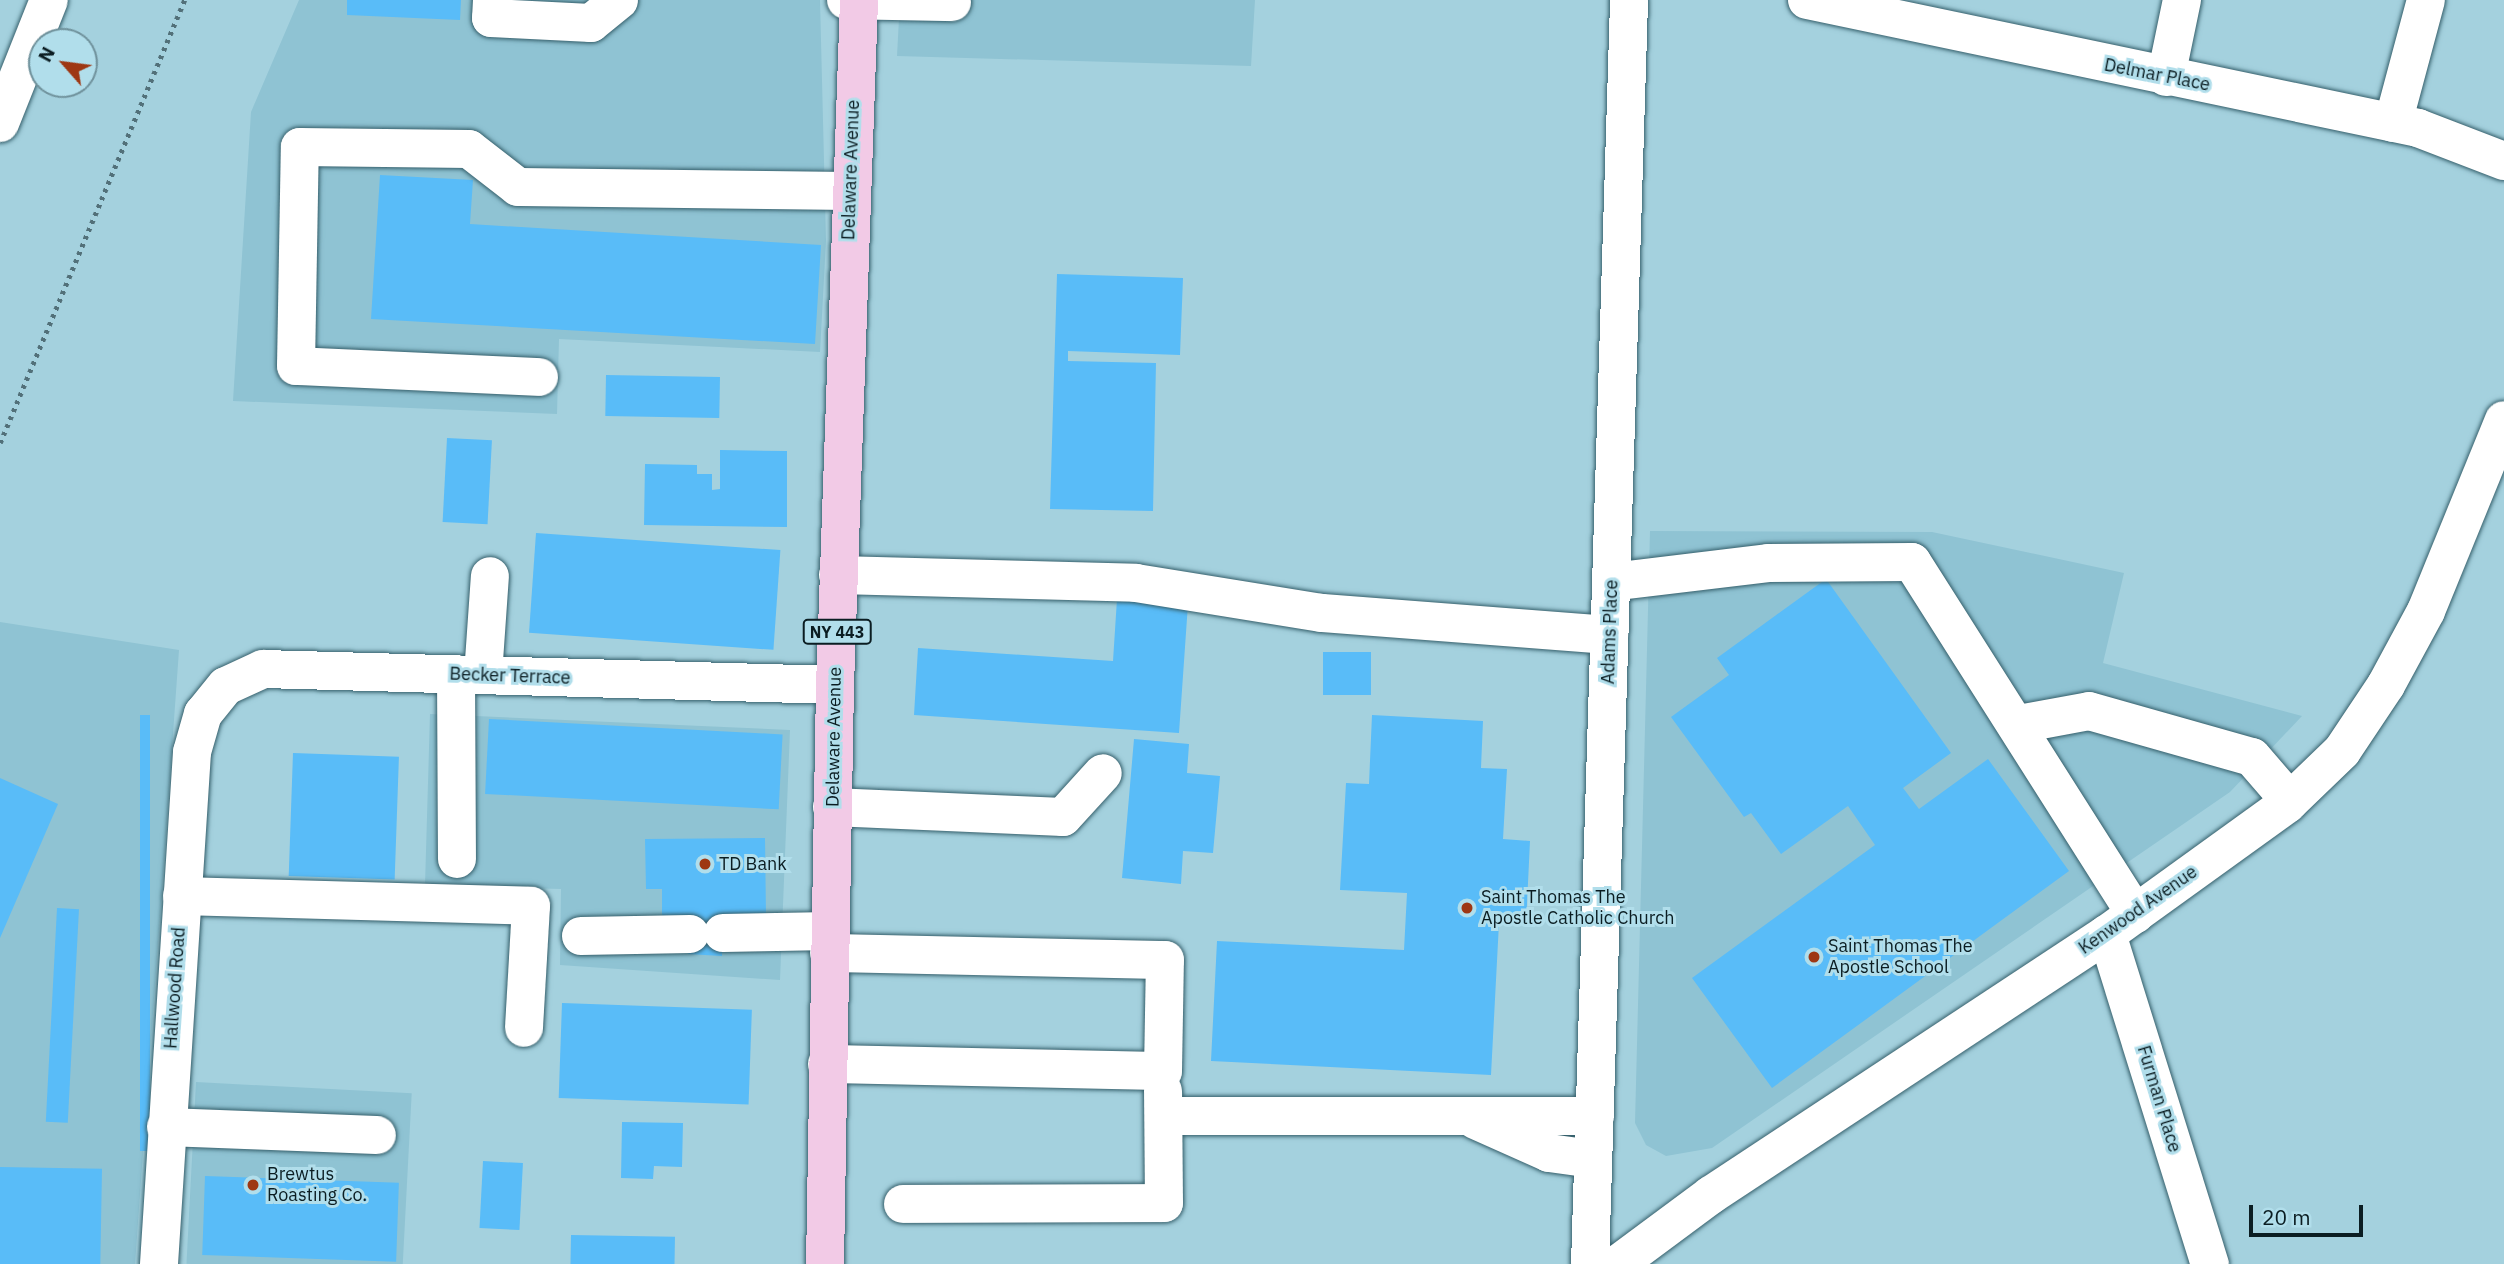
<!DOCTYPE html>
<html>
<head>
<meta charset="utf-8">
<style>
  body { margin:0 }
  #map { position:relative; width:2504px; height:1264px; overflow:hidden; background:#a4d1de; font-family:"IBM Plex Sans",sans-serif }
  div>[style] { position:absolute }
  .built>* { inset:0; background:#8fc3d3; transform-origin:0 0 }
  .building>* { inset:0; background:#59bcf8; transform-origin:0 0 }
  .path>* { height:4.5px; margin-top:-2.25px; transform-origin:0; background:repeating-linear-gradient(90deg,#527079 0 3.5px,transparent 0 8.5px) }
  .roads { filter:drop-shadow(0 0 2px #355f6b) drop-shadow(0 0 2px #355f6b) }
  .minor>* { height:38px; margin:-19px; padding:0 19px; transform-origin:19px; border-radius:19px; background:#fff }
  .major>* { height:38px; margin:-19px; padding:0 19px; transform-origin:19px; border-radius:19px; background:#f2cae6 }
  .dots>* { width:19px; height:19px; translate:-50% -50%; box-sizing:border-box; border:4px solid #b1deeb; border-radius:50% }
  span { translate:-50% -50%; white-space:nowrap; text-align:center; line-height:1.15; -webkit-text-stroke:6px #b1deeb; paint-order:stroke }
  .shield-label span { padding:2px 5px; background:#b1deeb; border:2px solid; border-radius:5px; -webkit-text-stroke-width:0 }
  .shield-label { font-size:16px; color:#0b1d22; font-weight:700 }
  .street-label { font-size:18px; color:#0b1d22 }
  .poi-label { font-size:18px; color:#0b1d22 }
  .left { translate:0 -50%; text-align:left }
  .north { position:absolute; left:28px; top:28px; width:70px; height:70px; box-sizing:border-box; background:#b1deeb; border:2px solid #6f919b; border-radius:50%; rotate:298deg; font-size:19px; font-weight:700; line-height:28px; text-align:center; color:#0b1d22 }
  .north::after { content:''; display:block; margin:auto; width:24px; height:32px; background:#9e3713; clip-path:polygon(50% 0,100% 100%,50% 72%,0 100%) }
  .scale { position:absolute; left:2249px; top:1205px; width:114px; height:32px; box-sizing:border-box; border:4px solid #0b1d22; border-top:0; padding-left:9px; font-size:21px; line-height:24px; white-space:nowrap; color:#0b1d22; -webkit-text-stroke:5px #b1deeb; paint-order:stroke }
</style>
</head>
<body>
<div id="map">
  <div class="built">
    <div style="clip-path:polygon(299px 0,820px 0,826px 241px,820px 352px,559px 339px,557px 414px,233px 401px,251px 112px)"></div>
    <div style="clip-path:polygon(900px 0,1255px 0,1251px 66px,897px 56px)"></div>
    <div style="clip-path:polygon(1650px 531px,1932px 532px,2124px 573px,2103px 663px,2302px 716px,2230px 792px,1712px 1148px,1666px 1156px,1646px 1145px,1635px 1123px)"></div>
    <div style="clip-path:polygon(0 622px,179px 650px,135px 1264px,0 1264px)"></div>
    <div style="clip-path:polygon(430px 714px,790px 730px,780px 980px,560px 965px,561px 889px,425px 885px)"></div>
    <div style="left:196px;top:1082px;width:216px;height:182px;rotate:3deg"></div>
  </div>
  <div class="building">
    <div style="clip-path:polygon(347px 0,461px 0,460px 20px,347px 15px)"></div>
    <div style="clip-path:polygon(380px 175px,473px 180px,470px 224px,821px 245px,815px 344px,371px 319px)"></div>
    <div style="clip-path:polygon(1057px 274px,1183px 278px,1180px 355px,1068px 351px,1068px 361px,1156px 363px,1153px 511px,1050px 509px)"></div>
    <div style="left:606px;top:375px;width:114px;height:41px;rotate:1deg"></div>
    <div style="left:447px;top:438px;width:45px;height:84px;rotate:3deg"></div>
    <div style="clip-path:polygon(720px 450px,787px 451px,787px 527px,644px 525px,645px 464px,697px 465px,697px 474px,712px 474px,712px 490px,720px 489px)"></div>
    <div style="left:536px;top:533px;width:245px;height:100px;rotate:4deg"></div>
    <div style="clip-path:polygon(1826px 579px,1951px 753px,1903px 788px,1919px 809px,1988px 759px,2069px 871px,1772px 1088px,1692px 978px,1875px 845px,1848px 806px,1781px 854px,1751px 813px,1744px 817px,1671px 717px,1729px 675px,1717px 658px)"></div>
    <div style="clip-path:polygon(1117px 599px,1188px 604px,1179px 733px,914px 715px,918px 648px,1113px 661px)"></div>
    <div style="left:1323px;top:652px;width:48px;height:43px"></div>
    <div style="left:140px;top:715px;width:10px;height:436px"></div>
    <div style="clip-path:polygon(1372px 715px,1483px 721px,1481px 768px,1507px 769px,1503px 839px,1530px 841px,1526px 925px,1499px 923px,1491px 1075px,1211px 1061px,1217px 941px,1404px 950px,1407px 893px,1340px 890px,1346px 783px,1369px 784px)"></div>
    <div style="left:489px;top:719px;width:294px;height:75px;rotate:3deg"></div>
    <div style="clip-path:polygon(1134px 739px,1189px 744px,1187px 773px,1220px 776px,1213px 853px,1183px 851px,1181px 884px,1122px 878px)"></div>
    <div style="left:293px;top:753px;width:106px;height:123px;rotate:2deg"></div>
    <div style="clip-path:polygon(0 778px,58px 804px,0 938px)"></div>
    <div style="clip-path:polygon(765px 838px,766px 917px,724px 918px,722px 956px,688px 954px,690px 919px,662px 919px,662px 889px,646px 889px,645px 839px)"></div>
    <div style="left:57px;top:908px;width:22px;height:214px;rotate:3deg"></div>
    <div style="left:562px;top:1003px;width:190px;height:95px;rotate:2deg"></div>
    <div style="clip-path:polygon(622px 1122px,683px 1123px,682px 1167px,654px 1166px,653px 1179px,621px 1178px)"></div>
    <div style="left:483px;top:1161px;width:40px;height:67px;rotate:3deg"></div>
    <div style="left:0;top:1167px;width:102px;height:97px;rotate:1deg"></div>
    <div style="left:205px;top:1176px;width:194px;height:79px;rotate:2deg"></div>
    <div style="left:571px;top:1235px;width:104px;height:29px;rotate:1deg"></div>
  </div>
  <div class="path">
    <div style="left:0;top:443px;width:480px;rotate:-67.4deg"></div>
  </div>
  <div class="roads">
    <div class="minor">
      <div style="left:492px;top:0;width:18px;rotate:93deg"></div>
      <div style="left:491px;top:18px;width:100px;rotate:2.9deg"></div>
      <div style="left:591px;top:23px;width:36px;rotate:-39deg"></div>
      <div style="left:846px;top:0;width:106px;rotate:1.1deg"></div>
      <div style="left:1807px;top:0;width:624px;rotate:11.83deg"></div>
      <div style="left:2418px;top:128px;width:92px;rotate:21deg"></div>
      <div style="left:2166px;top:77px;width:79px;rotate:-78.3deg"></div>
      <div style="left:0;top:123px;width:132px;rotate:-68.3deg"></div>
      <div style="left:2393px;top:123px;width:127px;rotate:-75deg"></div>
      <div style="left:539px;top:377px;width:243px;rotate:-177.4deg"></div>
      <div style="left:296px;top:366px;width:219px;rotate:-89deg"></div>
      <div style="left:300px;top:147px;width:169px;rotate:0.7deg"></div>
      <div style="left:469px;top:149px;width:62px;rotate:37.8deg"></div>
      <div style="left:518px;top:187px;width:332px;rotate:0.7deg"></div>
      <div style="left:838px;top:575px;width:298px;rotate:1.5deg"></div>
      <div style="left:1136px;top:583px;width:188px;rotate:9.2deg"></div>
      <div style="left:1322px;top:613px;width:288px;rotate:4.4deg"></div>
      <div style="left:1611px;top:582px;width:158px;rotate:-6.9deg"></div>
      <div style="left:1768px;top:563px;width:144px;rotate:-0.4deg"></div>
      <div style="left:1912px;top:562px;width:417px;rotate:57.6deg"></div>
      <div style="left:456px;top:674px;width:185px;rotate:89.7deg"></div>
      <div style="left:483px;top:675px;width:99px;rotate:-86deg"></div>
      <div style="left:2019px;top:724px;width:71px;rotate:-10.5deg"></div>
      <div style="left:2089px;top:711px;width:169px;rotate:15.8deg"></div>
      <div style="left:2252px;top:757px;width:58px;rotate:49.2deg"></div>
      <div style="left:832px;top:807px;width:231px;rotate:2.5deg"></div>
      <div style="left:1063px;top:817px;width:59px;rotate:-47.7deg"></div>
      <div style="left:182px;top:896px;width:349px;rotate:1.6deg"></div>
      <div style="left:531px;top:906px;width:122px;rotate:93.3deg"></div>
      <div style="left:723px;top:933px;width:107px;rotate:-1.1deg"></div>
      <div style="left:2107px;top:934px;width:346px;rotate:72.7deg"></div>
      <div style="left:581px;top:936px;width:109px;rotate:-1.1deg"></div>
      <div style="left:827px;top:1064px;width:336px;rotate:1.2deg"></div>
      <div style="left:1163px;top:1071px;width:111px;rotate:-89deg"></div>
      <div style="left:1165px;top:960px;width:336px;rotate:-178.8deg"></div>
      <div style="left:1164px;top:1116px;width:431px"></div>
      <div style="left:1475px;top:1120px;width:81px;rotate:24deg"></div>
      <div style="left:1549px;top:1153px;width:44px;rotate:7.8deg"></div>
      <div style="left:166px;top:1127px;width:211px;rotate:2.2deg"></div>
      <div style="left:903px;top:1204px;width:261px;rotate:-0.2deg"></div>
      <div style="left:1164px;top:1203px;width:112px;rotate:-90.5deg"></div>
      <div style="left:159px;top:1264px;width:513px;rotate:-86.31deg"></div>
      <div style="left:192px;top:752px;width:40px;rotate:-74deg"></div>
      <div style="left:203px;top:714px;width:36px;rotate:-51deg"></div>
      <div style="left:226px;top:686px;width:41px;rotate:-24.7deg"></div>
      <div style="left:263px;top:669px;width:572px;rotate:1.6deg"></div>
      <div style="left:1590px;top:1264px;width:1265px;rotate:-88.23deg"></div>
      <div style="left:1618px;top:1264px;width:116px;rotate:-36.6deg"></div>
      <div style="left:1711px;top:1195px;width:474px;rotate:-33.4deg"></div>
      <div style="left:2107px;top:934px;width:222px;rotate:-35.8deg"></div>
      <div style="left:2287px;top:804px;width:76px;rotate:-43.9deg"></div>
      <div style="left:2342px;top:751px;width:79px;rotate:-56.3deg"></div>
      <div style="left:2386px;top:685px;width:84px;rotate:-61.6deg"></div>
      <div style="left:2426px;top:611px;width:206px;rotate:-67.8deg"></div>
    </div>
    <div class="major">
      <div style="left:825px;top:1264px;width:579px;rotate:-89.01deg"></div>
      <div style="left:835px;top:685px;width:685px;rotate:-87.99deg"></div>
    </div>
  </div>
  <div class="dots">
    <div style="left:705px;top:864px;background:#9e3713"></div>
    <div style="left:1467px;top:908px;background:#9e3713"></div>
    <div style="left:1814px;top:957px;background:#9e3713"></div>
    <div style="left:253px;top:1185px;background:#9e3713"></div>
  </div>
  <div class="shield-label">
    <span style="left:837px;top:632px">NY 443</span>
  </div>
  <div class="street-label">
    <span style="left:2157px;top:75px;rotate:11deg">Delmar Place</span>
    <span style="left:851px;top:170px;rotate:-88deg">Delaware Avenue</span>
    <span style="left:1610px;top:632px;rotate:-88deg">Adams Place</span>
    <span style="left:510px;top:676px;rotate:2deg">Becker Terrace</span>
    <span style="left:834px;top:737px;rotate:-89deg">Delaware Avenue</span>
    <span style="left:2138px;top:910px;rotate:-35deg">Kenwood Avenue</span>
    <span style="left:175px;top:988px;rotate:-86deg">Hallwood Road</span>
    <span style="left:2159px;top:1099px;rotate:73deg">Furman Place</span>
  </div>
  <div class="poi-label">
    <span class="left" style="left:719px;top:864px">TD Bank</span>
    <span class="left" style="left:1481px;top:908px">Saint Thomas The<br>Apostle Catholic Church</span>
    <span class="left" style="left:1828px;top:957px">Saint Thomas The<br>Apostle School</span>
    <span class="left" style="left:267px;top:1185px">Brewtus<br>Roasting Co.</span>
  </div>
  <div class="north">N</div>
  <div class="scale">20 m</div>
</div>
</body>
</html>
